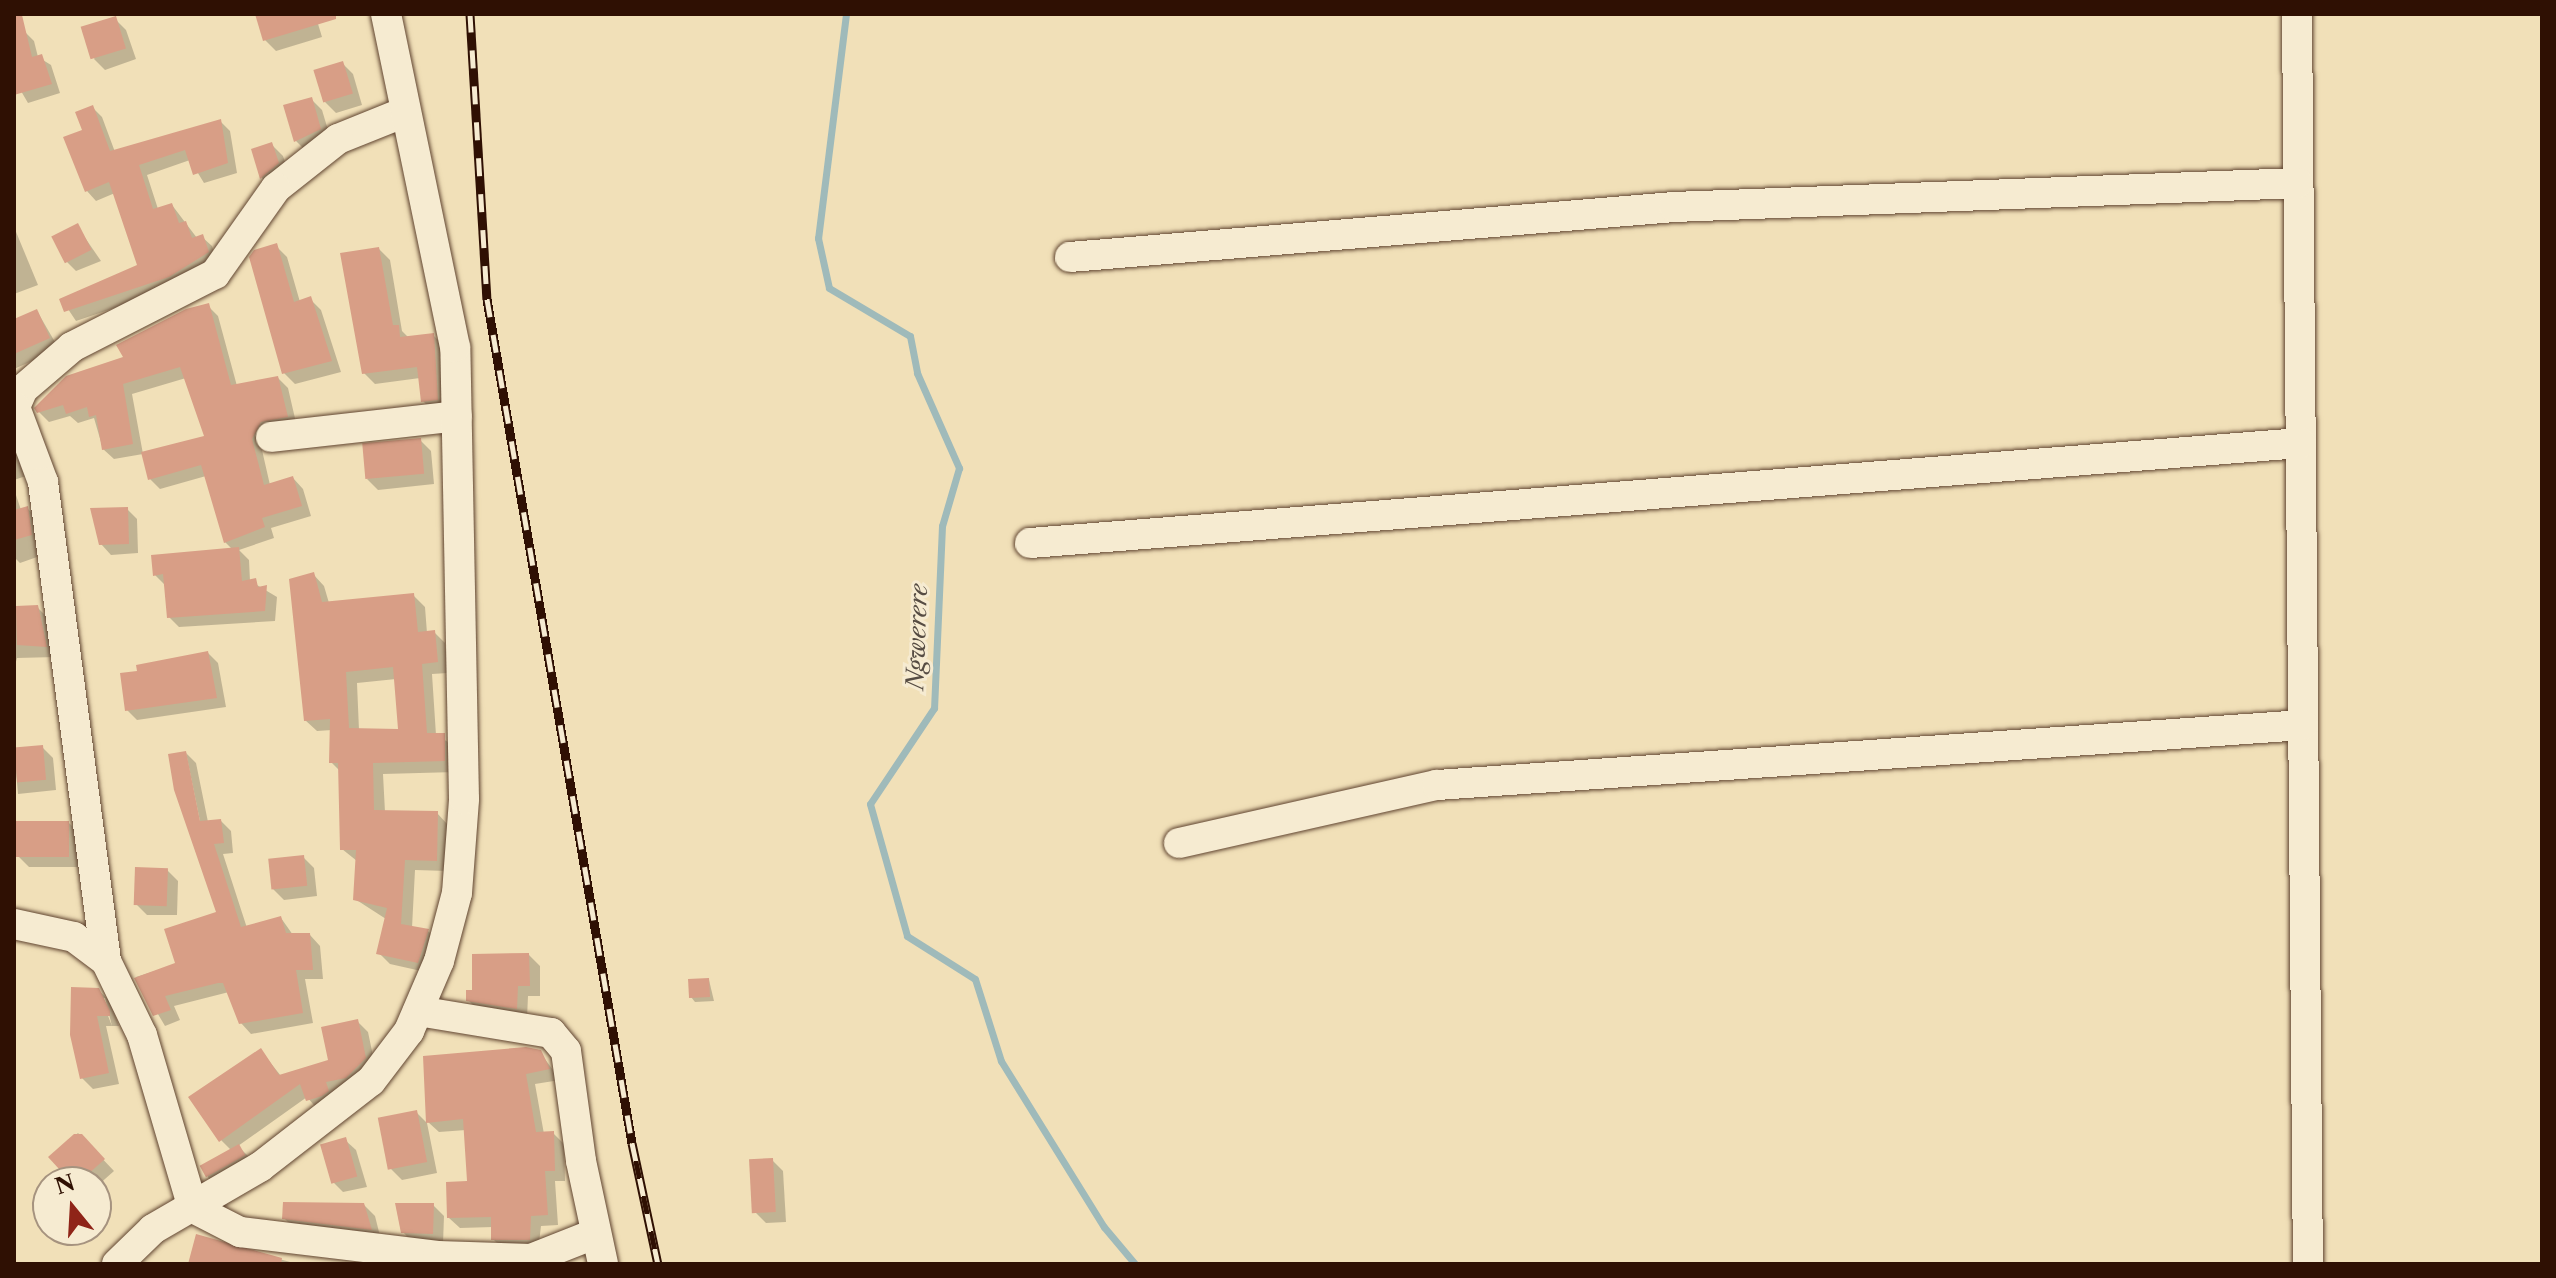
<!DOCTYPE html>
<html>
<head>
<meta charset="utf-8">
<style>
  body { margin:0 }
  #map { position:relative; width:2556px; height:1278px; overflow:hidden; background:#f1e0b8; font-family:"Libre Caslon Text",serif }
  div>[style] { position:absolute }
  .shadow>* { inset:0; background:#0003 }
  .stream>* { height:7px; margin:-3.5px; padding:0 3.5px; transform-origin:3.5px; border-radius:3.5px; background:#9fbaba }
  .building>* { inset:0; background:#d89e86; transform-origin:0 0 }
  .roads { filter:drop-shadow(0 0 2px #604430) drop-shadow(0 0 2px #604430) }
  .minor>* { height:30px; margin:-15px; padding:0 15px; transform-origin:15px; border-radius:15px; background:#f6ebd1 }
  .rail>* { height:9px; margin-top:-4.5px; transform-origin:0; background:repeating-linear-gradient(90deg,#f6ebd1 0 18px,#2f1003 0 36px); box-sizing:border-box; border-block:2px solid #2f1003 }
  span { translate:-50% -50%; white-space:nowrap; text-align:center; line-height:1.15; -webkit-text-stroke:6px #f6ebd1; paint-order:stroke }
  .water-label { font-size:24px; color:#564c43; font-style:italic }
  .frame { position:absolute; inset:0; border:16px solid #2f1003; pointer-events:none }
  .north { position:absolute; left:32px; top:1166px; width:80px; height:80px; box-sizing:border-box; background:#f6ebd1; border:2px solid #a6937f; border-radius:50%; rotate:342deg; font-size:22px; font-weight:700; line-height:32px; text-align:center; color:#2f1003 }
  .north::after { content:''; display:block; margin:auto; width:28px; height:36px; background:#8f2418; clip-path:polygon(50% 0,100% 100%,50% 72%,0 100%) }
</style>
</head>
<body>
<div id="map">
  <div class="shadow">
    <div style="clip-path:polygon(257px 14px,315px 14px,322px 37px,276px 51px,265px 40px)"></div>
    <div style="clip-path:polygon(115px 19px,126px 30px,136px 59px,105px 70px,94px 59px)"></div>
    <div style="clip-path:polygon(25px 32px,34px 41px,38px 57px,51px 65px,60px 93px,28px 103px,14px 79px,14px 34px)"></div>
    <div style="clip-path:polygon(342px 63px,353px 74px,362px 105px,336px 113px,325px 102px)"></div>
    <div style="clip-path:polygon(311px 99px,322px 110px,331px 140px,307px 152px,296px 141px,286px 106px)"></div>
    <div style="clip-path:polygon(92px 107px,102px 117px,115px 152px,220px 121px,230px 131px,237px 173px,204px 183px,190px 160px,147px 175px,158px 209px,172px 205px,197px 238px,202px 237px,212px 246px,217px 262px,179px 286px,76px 321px,62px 300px,140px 266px,115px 193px,96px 201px,87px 191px,65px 139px,85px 132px)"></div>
    <div style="clip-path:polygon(272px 145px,283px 156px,289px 174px,272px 189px,262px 178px,253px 151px)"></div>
    <div style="clip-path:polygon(77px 226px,101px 261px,76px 271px,65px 260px)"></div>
    <div style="clip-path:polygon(14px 227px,38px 285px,14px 294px)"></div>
    <div style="clip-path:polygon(276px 246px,287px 257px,300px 302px,310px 299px,321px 310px,341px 372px,295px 384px,284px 373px)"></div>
    <div style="clip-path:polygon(379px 249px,390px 260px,402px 331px,409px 338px,433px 335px,444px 346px,448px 410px,434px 412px,423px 401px,420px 378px,375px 384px,364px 373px)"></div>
    <div style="clip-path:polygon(evenodd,208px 306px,218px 316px,237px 386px,278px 378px,288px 388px,297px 427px,271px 432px,262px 450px,270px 485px,293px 478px,303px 489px,311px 516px,271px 528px,274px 538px,239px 550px,249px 560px,250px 581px,277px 597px,275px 621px,179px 627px,169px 617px,166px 586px,155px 575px,233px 550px,225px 542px,206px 476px,160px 489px,150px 479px,143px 454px,114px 459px,103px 449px,94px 418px,78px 423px,70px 416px,49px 422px,39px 412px,208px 306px,186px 378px,206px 437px,143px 454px,132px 394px,186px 378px)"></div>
    <div style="clip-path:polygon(37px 311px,59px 349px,14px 369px,14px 321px)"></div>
    <div style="clip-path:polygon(420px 440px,431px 451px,434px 484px,378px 490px,367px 479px)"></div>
    <div style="clip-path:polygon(14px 448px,26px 476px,14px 480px)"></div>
    <div style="clip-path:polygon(14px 489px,21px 510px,27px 508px,37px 518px,37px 557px,20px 563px,14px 557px)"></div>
    <div style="clip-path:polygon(127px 509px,137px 519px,138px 553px,111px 555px,101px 544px)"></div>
    <div style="clip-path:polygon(evenodd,313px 574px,324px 586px,329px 603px,413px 595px,425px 607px,427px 633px,434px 632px,445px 643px,448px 673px,432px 674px,436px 735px,455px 746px,456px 772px,383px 774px,385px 812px,437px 813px,448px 825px,447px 871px,415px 870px,412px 928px,428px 931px,439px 942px,430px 973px,390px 964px,379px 953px,386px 919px,355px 899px,357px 861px,342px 849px,340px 771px,331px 762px,332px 730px,317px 731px,305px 720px,313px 574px,396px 679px,400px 731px,359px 730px,357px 683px,396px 679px)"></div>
    <div style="clip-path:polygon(37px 607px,48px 618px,56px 657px,17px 658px,14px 669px,14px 608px)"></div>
    <div style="clip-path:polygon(208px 653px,218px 663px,226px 707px,137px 720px,127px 710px,139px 673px)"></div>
    <div style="clip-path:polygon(42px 747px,53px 758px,56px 790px,18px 794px,14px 749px)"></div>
    <div style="clip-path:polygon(186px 753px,196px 763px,208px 822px,221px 821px,231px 831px,233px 853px,223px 854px,247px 928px,281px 918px,293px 935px,310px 935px,320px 946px,323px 979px,305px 979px,313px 1023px,251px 1034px,241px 1023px,229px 992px,174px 1006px,180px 1020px,165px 1026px,136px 977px,177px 964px,219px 914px)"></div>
    <div style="clip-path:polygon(69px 823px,80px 834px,84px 867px,29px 867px,18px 856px)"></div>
    <div style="clip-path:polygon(303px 857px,314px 868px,317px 896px,284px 900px,273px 889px)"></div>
    <div style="clip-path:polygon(167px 870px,178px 881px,177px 915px,147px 915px,136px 904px)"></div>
    <div style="clip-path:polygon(529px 955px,540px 966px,540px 996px,528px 996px,527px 1019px,479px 1011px,468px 1000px)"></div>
    <div style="clip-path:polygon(709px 980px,714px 1001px,695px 1002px,691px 997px)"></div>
    <div style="clip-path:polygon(98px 990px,110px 1001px,119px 1026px,112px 1026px,105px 998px,101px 998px,112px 1026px,106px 1026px,119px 1084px,93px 1089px,82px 1078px)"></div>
    <div style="clip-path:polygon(357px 1021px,368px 1032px,376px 1070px,319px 1111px,307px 1097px,238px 1146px,250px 1158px,216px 1189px,202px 1168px,232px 1151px,221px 1140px,261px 1051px,281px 1076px,330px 1062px)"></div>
    <div style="clip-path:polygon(540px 1052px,560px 1080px,535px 1084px,544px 1134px,553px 1133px,564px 1144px,565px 1181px,555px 1181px,558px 1225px,541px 1226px,538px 1251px,504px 1250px,493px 1239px,493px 1227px,460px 1228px,449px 1218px,470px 1183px,466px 1130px,439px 1132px,428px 1122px)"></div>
    <div style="clip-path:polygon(416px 1112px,427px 1123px,437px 1173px,402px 1180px,391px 1169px)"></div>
    <div style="clip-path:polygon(78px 1133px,114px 1171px,96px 1187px,96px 1182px,74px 1182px,51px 1157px)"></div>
    <div style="clip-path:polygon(345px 1140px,356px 1150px,367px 1187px,343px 1192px,332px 1181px)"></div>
    <div style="clip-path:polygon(772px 1160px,783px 1171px,786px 1222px,766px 1223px,755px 1212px)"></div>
    <div style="clip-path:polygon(364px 1205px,375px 1216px,381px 1240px,295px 1229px,284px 1218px)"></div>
    <div style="clip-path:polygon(433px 1205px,444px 1216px,443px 1244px,414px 1244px,403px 1232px)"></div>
    <div style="clip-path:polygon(197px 1237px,294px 1263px,295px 1264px,190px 1264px)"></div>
  </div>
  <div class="stream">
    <div style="left:846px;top:14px;width:226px;rotate:97.1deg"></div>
    <div style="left:818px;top:238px;width:51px;rotate:77.6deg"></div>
    <div style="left:829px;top:288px;width:94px;rotate:30.7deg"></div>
    <div style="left:910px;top:336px;width:38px;rotate:79deg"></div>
    <div style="left:917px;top:373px;width:104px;rotate:66.1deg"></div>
    <div style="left:959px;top:468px;width:60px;rotate:106.3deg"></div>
    <div style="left:942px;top:526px;width:182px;rotate:92.5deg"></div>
    <div style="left:934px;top:708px;width:115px;rotate:123.7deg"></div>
    <div style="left:870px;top:804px;width:137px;rotate:74.3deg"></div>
    <div style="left:907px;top:936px;width:80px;rotate:32.3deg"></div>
    <div style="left:975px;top:979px;width:86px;rotate:72.4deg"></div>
    <div style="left:1001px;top:1061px;width:195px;rotate:58.2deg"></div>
    <div style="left:1104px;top:1227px;width:48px;rotate:50deg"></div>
  </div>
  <div class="building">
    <div style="clip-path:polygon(255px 14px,336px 14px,336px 19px,263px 41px)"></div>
    <div style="clip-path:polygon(22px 15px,32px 57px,42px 54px,52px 84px,14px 95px,14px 16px)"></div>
    <div style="left:116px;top:16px;width:34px;height:37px;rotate:73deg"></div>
    <div style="left:343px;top:61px;width:34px;height:31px;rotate:73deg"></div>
    <div style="clip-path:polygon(312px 97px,321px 129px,294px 142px,283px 105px)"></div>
    <div style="clip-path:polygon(93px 105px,110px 151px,221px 119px,228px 163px,193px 175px,185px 150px,139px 165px,153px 209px,172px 203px,179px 223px,186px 221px,192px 238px,203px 234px,209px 252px,169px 277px,64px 312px,59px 299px,137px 265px,109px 182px,85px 192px,63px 137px,82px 130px,75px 112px)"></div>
    <div style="clip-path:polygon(272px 142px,279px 163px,260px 179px,251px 149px)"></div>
    <div style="left:78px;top:223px;width:30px;height:30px;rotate:63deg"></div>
    <div style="clip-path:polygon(277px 243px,294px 302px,311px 296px,332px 361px,282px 374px,249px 257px,254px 250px)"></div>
    <div style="clip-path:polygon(379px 247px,393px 325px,399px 325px,400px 337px,434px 333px,438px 400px,421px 402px,417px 367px,362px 374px,340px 253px)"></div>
    <div style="clip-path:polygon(209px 303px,231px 385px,278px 376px,288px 417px,261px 422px,252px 439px,264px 485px,293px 476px,302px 506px,262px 518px,265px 527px,224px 543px,201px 465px,148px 480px,141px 452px,204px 436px,180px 367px,123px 384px,133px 444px,102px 450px,96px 415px,89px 417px,87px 407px,66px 414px,63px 405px,37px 413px,34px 408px,66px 376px,123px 357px,116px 345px,186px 309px)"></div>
    <div style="clip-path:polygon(37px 309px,50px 338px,14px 354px,14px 319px)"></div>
    <div style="left:421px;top:438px;width:36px;height:59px;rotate:85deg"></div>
    <div style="clip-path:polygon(28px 506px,32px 535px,14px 540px,14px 510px)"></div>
    <div style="clip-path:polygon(128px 507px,129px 544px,99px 545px,90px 508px)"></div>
    <div style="clip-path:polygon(239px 547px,242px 581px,256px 578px,258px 587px,267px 585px,265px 611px,167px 618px,163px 574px,153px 576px,151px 555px)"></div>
    <div style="clip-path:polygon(evenodd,314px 572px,322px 602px,414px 593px,418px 632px,435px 630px,438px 662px,422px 664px,427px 733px,445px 733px,445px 761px,373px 763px,374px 810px,438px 811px,437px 861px,405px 860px,401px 924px,429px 929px,418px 963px,376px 954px,387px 908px,353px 900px,356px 850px,340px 850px,338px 763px,329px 763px,330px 719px,304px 721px,289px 579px,314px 572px,393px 667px,398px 729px,349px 728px,346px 672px,393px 667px)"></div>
    <div style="clip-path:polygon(38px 605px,47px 647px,17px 645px,16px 606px)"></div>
    <div style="clip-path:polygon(208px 651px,217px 698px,125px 711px,120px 673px,137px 671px,136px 665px)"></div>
    <div style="left:43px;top:745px;width:35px;height:29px;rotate:85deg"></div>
    <div style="clip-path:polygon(186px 751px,200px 821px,221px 819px,224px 843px,214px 844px,241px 927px,281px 916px,286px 933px,310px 933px,313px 970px,296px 970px,303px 1013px,239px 1024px,223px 983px,218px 983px,165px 996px,171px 1010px,153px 1016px,134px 978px,175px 963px,164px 929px,216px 912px,174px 790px,168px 754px)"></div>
    <div style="left:16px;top:821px;width:53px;height:36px"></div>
    <div style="left:304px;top:855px;width:31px;height:36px;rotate:84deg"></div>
    <div style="left:135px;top:867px;width:33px;height:38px;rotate:2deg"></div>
    <div style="clip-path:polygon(529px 953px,530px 986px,518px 986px,517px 1009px,466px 1001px,466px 990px,472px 990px,472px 954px)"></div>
    <div style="left:709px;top:978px;width:19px;height:21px;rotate:87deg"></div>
    <div style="clip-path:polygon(71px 987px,99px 988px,110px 1011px,110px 1016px,97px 1016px,109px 1073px,80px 1079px,70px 1035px)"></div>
    <div style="clip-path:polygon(358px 1019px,366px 1058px,346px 1078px,326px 1082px,329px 1091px,322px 1096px,306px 1101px,300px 1084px,219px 1142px,188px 1097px,261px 1048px,279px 1075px,328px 1060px,321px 1027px)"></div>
    <div style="clip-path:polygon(526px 1047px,541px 1050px,550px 1069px,526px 1074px,536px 1132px,554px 1131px,555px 1171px,545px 1171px,548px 1215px,531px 1216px,530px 1240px,491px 1240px,491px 1217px,447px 1218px,446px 1182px,467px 1181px,463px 1119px,426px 1123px,423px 1056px)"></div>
    <div style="left:417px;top:1110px;width:53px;height:40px;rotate:79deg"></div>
    <div style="clip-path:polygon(74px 1134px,82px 1134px,105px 1159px,79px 1182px,71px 1182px,48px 1157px)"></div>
    <div style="left:346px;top:1137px;width:41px;height:27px;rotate:74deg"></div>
    <div style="left:239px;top:1144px;width:13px;height:45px;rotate:61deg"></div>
    <div style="left:773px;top:1158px;width:54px;height:24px;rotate:87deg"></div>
    <div style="clip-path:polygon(283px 1202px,364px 1203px,372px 1230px,282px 1219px)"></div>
    <div style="clip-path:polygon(395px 1203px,434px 1203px,433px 1234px,401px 1233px)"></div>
    <div style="clip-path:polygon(196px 1234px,282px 1258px,281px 1264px,188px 1264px)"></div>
  </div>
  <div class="roads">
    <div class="minor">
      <div style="left:2297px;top:14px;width:1250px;rotate:89.5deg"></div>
      <div style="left:405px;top:112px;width:72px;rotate:158.1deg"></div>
      <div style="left:338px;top:139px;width:79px;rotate:141.7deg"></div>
      <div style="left:276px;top:188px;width:105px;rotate:125.3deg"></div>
      <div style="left:215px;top:274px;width:161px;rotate:153deg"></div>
      <div style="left:72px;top:347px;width:65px;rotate:139.4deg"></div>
      <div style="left:23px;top:389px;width:20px;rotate:114deg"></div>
      <div style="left:15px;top:407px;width:80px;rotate:69.5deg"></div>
      <div style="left:43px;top:482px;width:483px;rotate:82.5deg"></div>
      <div style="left:106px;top:961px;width:82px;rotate:64.1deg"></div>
      <div style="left:142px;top:1035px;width:180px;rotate:73.6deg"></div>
      <div style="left:193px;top:1208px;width:53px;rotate:27.1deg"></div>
      <div style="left:240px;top:1232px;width:199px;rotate:6.9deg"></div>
      <div style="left:438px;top:1256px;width:93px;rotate:1.8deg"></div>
      <div style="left:531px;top:1259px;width:68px;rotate:-21.6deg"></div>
      <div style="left:1070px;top:257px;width:606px;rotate:-4.73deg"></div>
      <div style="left:1674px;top:207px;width:624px;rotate:-2.2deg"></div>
      <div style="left:271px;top:437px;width:187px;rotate:-6.4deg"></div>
      <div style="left:1030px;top:543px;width:1275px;rotate:-4.5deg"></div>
      <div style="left:1179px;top:843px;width:264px;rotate:-12.7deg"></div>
      <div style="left:1437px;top:785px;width:868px;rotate:-3.96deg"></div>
      <div style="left:14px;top:924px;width:61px;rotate:12.2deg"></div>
      <div style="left:74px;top:937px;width:40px;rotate:37deg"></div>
      <div style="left:418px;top:1011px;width:135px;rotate:9.4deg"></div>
      <div style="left:551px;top:1033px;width:23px;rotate:50deg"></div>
      <div style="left:566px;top:1051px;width:111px;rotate:82.2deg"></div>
      <div style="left:581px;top:1161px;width:105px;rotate:77.9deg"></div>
      <div style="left:117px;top:1264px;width:50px;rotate:-44.2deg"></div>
      <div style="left:153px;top:1229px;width:124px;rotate:-30.1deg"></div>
      <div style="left:260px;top:1167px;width:140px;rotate:-37.8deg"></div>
      <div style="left:371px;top:1081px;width:63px;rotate:-52.8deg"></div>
      <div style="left:409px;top:1031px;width:76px;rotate:-66.8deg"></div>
      <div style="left:439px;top:961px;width:70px;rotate:-75.2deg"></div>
      <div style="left:457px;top:893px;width:94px;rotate:-85.7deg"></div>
      <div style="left:464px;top:799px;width:452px;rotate:-91.1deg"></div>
      <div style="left:455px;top:347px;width:340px;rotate:-101.7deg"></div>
    </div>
  </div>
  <div class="rail">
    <div style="left:470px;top:14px;width:286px;rotate:86.6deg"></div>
    <div style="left:487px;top:299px;width:856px;rotate:80.25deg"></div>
    <div style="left:632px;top:1143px;width:124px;rotate:77.9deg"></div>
  </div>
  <div class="water-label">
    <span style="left:917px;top:637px;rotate:-88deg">Ngwerere</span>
  </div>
  <div class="frame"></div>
  <div class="north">N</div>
</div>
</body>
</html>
